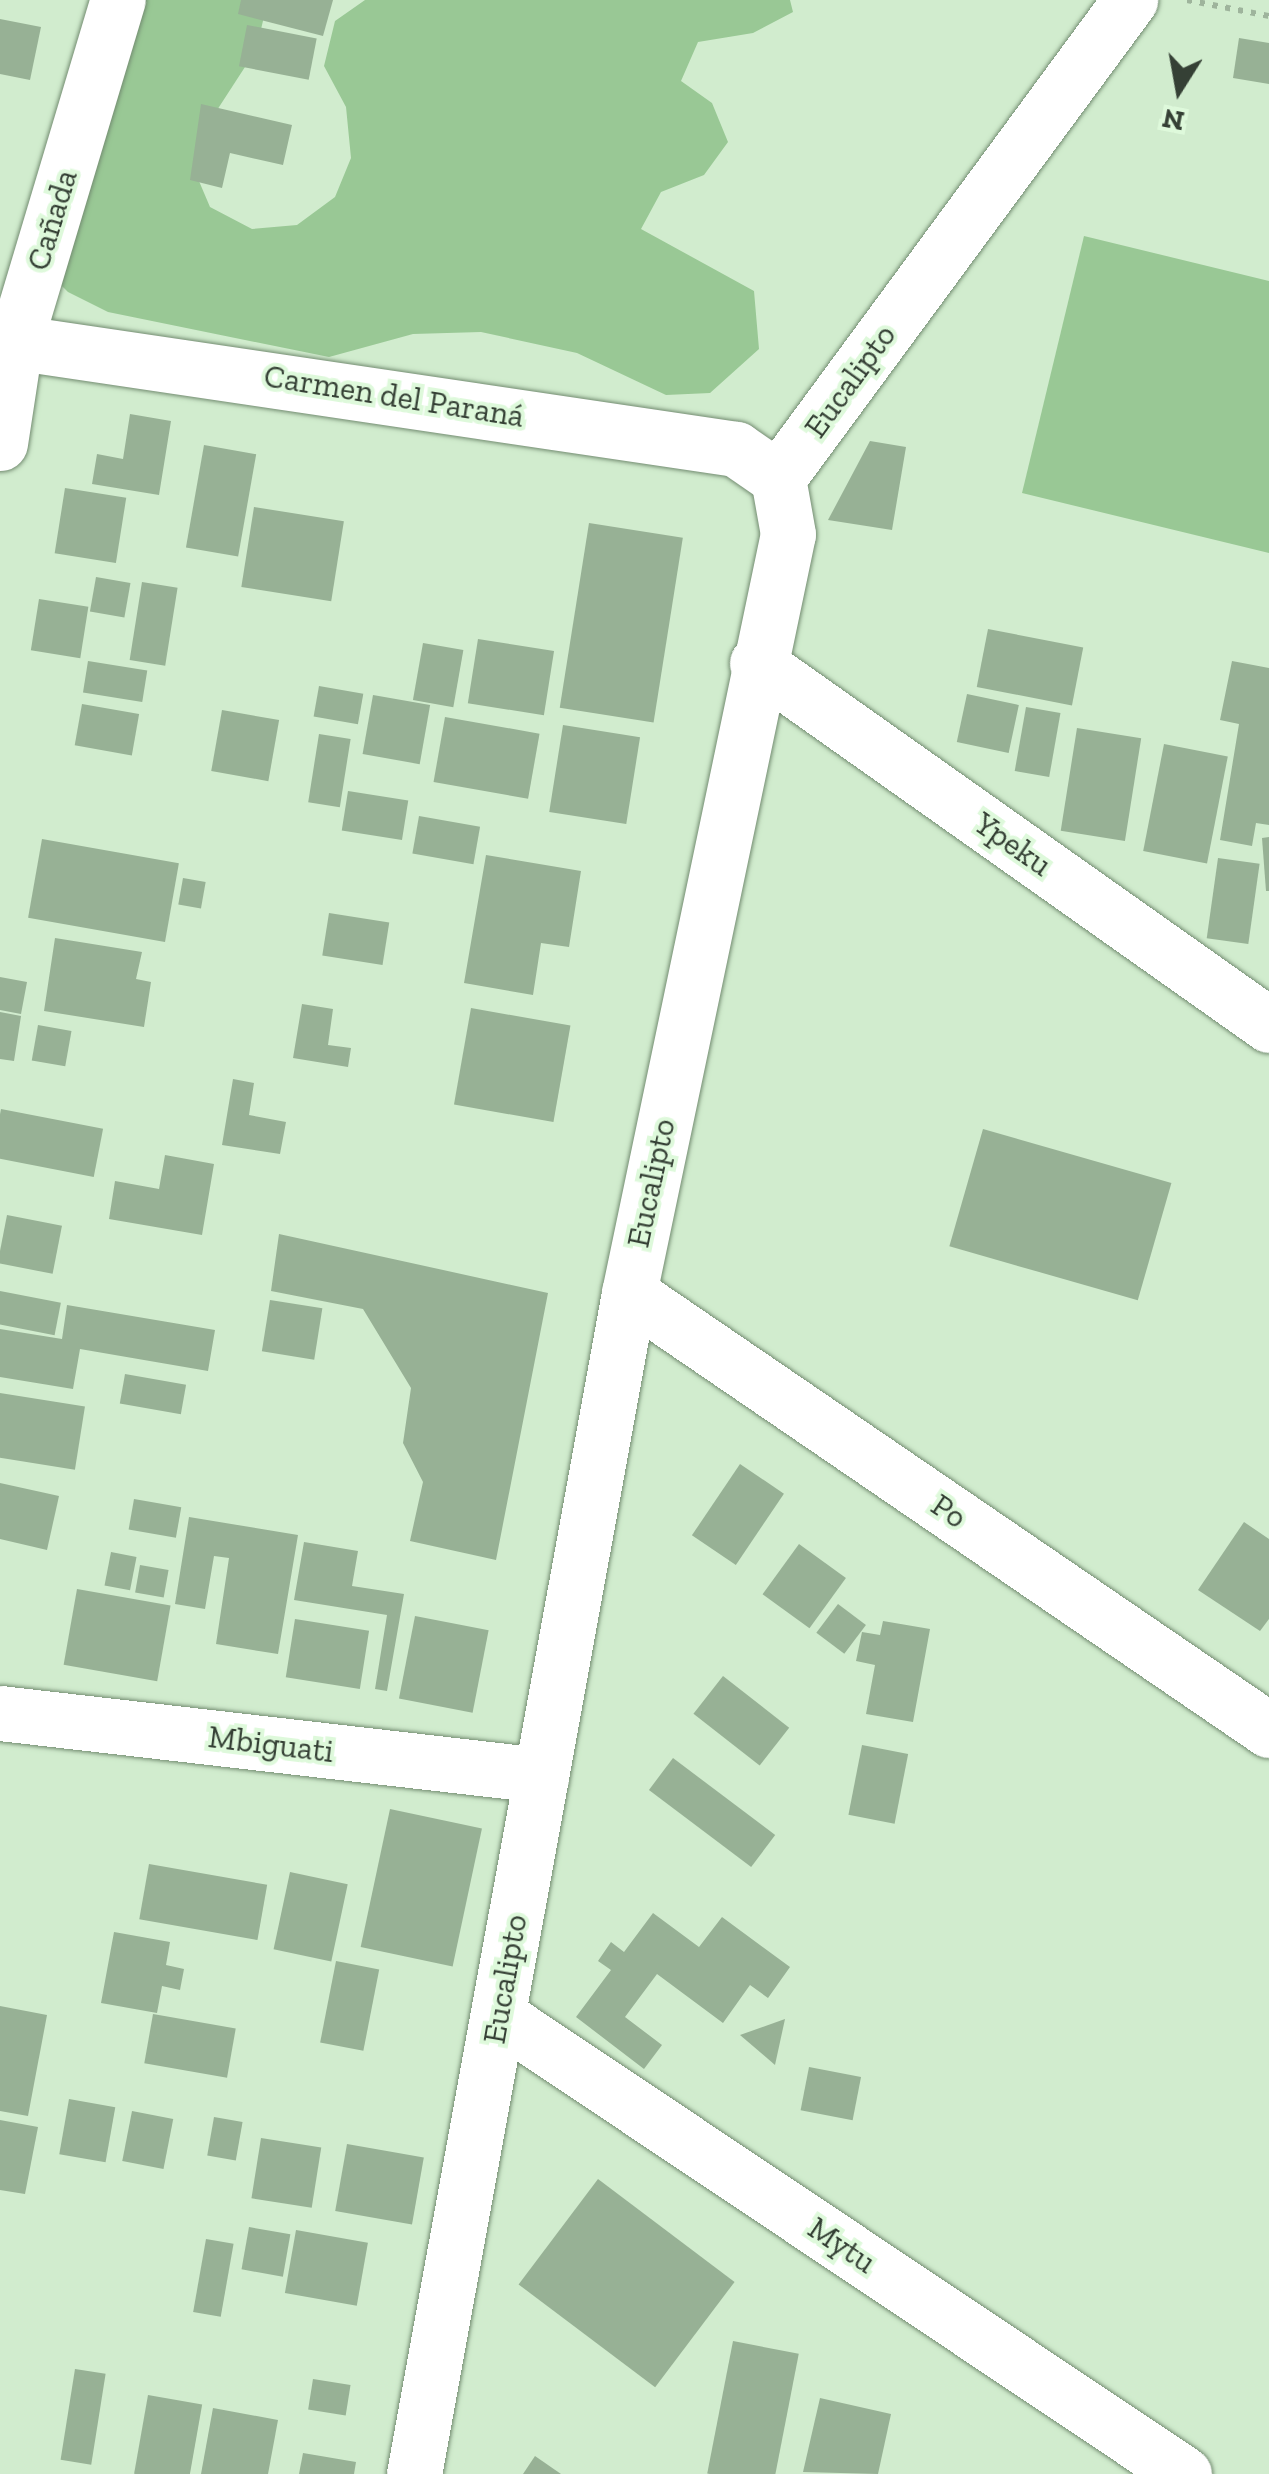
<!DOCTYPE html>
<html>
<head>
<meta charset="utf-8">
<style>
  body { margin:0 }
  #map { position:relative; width:1269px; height:2474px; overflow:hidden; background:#d1ecce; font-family:"Zilla Slab",serif }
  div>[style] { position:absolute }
  .green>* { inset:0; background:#99c895 }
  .building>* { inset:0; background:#97b195; transform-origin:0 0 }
  .path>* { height:6px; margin-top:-3px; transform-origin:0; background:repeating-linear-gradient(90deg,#9eb49c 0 5px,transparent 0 13px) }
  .roads { filter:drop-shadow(0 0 2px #738c71) drop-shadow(0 0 2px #738c71) }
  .minor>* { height:55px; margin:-27.5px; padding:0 27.5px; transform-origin:27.5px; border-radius:27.5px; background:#fff }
  .tertiary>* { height:55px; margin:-27.5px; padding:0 27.5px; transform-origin:27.5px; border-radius:27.5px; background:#fff }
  span { translate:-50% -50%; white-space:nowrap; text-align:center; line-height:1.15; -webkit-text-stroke:8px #def9db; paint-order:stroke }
  .street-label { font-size:32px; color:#354035 }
  .north { position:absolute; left:1129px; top:40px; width:100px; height:100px; -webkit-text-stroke:8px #def9db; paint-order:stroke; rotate:191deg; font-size:28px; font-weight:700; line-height:40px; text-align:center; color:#354035 }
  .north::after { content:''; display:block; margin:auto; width:35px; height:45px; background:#354035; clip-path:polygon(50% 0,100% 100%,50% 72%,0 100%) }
</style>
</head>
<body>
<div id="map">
  <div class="green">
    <div style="clip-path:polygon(125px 0,268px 0,256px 50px,208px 124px,193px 167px,210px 207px,252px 229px,297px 225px,335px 197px,351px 158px,346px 107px,324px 66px,335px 21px,365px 0,790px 0,793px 12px,753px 33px,698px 42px,681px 81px,712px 103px,728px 142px,704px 175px,661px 192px,641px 229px,754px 291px,759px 349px,710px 393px,666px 395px,577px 353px,481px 332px,413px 334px,329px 357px,108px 312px,68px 292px,54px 278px)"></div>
    <div style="clip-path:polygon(1084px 236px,1269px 281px,1269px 553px,1022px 493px)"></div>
  </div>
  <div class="building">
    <div style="clip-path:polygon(241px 0,333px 0,323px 36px,238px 14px)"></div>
    <div style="clip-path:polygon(0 19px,41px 27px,30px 80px,0 74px)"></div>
    <div style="left:247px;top:25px;width:71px;height:42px;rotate:11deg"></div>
    <div style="clip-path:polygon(1239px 38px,1269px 43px,1269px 84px,1233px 78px)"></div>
    <div style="clip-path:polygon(201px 104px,292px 125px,283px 165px,230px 153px,222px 188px,190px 180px)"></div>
    <div style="clip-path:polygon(130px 414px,171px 421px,159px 495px,92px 484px,97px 454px,123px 459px)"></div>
    <div style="clip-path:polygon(870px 441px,906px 447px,892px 530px,828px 520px)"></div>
    <div style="left:204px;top:445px;width:53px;height:104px;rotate:10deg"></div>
    <div style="left:65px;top:488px;width:62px;height:66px;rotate:9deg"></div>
    <div style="left:254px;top:507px;width:91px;height:81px;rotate:9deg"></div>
    <div style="left:589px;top:523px;width:95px;height:187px;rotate:9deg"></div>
    <div style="left:96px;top:577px;width:35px;height:35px;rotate:10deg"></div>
    <div style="left:142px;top:582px;width:36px;height:79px;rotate:9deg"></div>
    <div style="left:39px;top:599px;width:50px;height:52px;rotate:9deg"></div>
    <div style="left:988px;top:629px;width:97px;height:59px;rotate:11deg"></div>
    <div style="left:478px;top:639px;width:77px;height:65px;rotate:9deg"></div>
    <div style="left:423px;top:643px;width:41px;height:58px;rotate:10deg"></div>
    <div style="left:88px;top:661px;width:60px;height:32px;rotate:9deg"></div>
    <div style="clip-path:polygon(1232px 661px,1269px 668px,1269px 825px,1256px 823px,1252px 846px,1220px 840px,1239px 724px,1220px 720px)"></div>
    <div style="left:319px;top:686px;width:45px;height:31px;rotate:10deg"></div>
    <div style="left:967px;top:694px;width:53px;height:49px;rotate:12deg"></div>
    <div style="left:373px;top:695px;width:58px;height:60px;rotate:10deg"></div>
    <div style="left:82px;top:704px;width:58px;height:42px;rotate:10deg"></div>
    <div style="left:1026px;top:707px;width:35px;height:65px;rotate:10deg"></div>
    <div style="left:222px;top:710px;width:58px;height:62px;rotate:10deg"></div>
    <div style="left:445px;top:717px;width:96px;height:66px;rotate:10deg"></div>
    <div style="left:563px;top:725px;width:78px;height:88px;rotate:9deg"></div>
    <div style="left:1077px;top:728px;width:65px;height:104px;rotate:9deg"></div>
    <div style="left:319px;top:734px;width:32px;height:69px;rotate:9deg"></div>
    <div style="left:1164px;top:744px;width:65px;height:109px;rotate:11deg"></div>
    <div style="left:348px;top:791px;width:61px;height:40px;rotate:9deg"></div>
    <div style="left:419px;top:816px;width:62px;height:38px;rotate:10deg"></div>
    <div style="clip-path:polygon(1269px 837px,1269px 891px,1266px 891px,1262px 838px)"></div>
    <div style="left:42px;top:839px;width:139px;height:80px;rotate:10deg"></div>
    <div style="clip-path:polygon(486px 855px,581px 871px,569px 947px,541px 943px,533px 995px,464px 983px)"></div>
    <div style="left:1218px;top:858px;width:42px;height:81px;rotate:8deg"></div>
    <div style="left:183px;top:878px;width:23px;height:27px;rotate:10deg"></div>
    <div style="left:329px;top:913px;width:61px;height:43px;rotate:9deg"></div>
    <div style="clip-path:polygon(55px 938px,142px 952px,136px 979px,151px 982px,144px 1027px,44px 1011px)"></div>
    <div style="clip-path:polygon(0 977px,27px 982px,21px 1014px,0 1010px)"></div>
    <div style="clip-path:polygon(302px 1004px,333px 1009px,328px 1045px,351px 1048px,348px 1067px,293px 1058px)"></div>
    <div style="left:471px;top:1008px;width:101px;height:98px;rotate:10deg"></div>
    <div style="clip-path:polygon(0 1012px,21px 1016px,14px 1061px,0 1059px)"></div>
    <div style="left:38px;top:1025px;width:34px;height:36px;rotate:10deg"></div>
    <div style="clip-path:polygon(233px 1079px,254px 1083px,249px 1115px,286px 1122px,280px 1154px,222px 1145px)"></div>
    <div style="left:1px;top:1109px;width:104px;height:49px;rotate:11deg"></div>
    <div style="left:983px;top:1129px;width:196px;height:122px;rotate:16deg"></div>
    <div style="clip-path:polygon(165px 1155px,214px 1164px,202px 1235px,109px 1219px,115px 1181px,159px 1189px)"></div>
    <div style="left:7px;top:1215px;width:56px;height:49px;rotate:11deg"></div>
    <div style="clip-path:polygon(279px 1234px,548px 1293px,496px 1560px,410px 1541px,423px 1482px,403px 1443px,411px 1388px,363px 1309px,271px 1291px)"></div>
    <div style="left:0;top:1291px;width:62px;height:33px;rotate:11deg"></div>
    <div style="left:270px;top:1300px;width:53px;height:52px;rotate:9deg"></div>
    <div style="clip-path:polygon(67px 1305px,215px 1330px,208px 1371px,80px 1349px,73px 1389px,0 1377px,0 1329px,62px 1339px)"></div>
    <div style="left:125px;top:1374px;width:62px;height:30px;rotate:10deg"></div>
    <div style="left:0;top:1393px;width:86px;height:64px;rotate:9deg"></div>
    <div style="left:740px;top:1464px;width:53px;height:86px;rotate:34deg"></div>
    <div style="clip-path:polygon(0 1483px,59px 1496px,47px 1550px,0 1539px)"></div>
    <div style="left:134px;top:1499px;width:48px;height:31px;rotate:10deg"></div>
    <div style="clip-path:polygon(189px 1517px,298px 1535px,278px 1654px,216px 1644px,229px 1558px,214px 1556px,205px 1609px,175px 1604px)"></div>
    <div style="clip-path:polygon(1244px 1522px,1269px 1539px,1269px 1619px,1260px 1631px,1198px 1590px)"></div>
    <div style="clip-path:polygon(304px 1542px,358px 1551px,352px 1586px,404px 1594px,387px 1691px,375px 1689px,387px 1615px,294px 1600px)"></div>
    <div style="left:799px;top:1544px;width:58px;height:62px;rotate:36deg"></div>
    <div style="left:111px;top:1552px;width:26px;height:34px;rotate:11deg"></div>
    <div style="left:140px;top:1565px;width:29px;height:28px;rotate:10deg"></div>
    <div style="left:77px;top:1589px;width:95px;height:77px;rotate:10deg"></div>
    <div style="left:838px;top:1604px;width:35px;height:36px;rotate:37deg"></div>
    <div style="left:415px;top:1616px;width:75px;height:84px;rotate:11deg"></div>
    <div style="left:295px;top:1619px;width:75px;height:59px;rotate:9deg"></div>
    <div style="clip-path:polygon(883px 1621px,930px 1629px,913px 1722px,866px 1714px,875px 1665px,856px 1661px,862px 1632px,880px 1635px)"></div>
    <div style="left:723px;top:1676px;width:84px;height:48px;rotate:38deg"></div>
    <div style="left:862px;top:1745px;width:47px;height:71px;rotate:11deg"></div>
    <div style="left:673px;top:1758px;width:128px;height:40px;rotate:37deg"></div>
    <div style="left:390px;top:1809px;width:94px;height:141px;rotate:12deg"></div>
    <div style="left:149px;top:1864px;width:120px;height:56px;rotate:10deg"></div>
    <div style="left:290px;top:1872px;width:59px;height:79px;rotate:12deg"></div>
    <div style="clip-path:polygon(653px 1913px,699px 1947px,722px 1917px,790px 1967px,768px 1998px,750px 1985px,723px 2023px,657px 1974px,625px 2017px,662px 2045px,644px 2069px,576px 2017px,611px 1970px,598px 1961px,611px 1942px,624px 1952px)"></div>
    <div style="clip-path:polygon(114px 1932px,170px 1942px,166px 1965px,184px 1969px,180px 1990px,162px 1986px,157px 2013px,101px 2003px)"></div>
    <div style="left:336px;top:1961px;width:44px;height:83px;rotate:11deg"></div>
    <div style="clip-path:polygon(0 2006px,47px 2015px,28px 2116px,0 2111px)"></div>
    <div style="left:153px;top:2014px;width:84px;height:50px;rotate:10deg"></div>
    <div style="clip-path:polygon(785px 2019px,775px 2065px,740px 2035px)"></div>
    <div style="left:809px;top:2067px;width:53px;height:44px;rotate:11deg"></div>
    <div style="left:69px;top:2099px;width:47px;height:56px;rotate:10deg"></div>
    <div style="left:132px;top:2111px;width:42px;height:51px;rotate:11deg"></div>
    <div style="left:214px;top:2117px;width:29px;height:39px;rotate:10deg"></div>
    <div style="clip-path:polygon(0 2120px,38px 2127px,25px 2194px,0 2190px)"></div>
    <div style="left:261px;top:2138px;width:61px;height:61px;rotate:9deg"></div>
    <div style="left:347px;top:2144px;width:78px;height:68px;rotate:10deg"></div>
    <div style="left:598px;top:2179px;width:171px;height:132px;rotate:37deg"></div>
    <div style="left:249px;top:2227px;width:42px;height:43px;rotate:10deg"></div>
    <div style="left:296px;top:2230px;width:73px;height:64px;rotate:10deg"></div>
    <div style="left:206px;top:2239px;width:28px;height:74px;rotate:10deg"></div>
    <div style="left:733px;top:2341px;width:67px;height:135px;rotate:11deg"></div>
    <div style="left:75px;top:2369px;width:31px;height:92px;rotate:9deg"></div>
    <div style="left:313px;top:2379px;width:38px;height:31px;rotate:9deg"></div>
    <div style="left:148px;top:2395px;width:55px;height:80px;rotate:10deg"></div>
    <div style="clip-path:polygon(820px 2398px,891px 2414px,878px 2474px,803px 2472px)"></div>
    <div style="clip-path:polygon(213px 2408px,278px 2420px,268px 2474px,201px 2474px)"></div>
    <div style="clip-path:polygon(303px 2453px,356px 2462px,354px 2474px,299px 2474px)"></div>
    <div style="clip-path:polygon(535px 2456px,561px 2474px,523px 2474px)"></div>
  </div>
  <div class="path">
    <div style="left:1187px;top:0;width:84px;rotate:11deg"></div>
  </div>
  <div class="roads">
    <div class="minor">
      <div style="left:0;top:340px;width:744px;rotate:8.42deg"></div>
      <div style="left:736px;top:449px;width:51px;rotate:34.6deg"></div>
      <div style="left:0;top:443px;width:105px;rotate:-81.3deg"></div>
      <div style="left:16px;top:339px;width:354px;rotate:-73.3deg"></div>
      <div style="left:757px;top:663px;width:627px;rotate:35.26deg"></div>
      <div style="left:629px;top:1293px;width:775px;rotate:-78.17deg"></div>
      <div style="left:788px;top:534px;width:57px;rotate:-100.1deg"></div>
      <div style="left:778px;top:478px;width:594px;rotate:-53.63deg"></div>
      <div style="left:0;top:1713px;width:545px;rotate:6.54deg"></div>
      <div style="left:499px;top:2016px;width:824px;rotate:33.77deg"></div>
    </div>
    <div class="tertiary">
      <div style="left:414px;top:2474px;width:1200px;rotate:-79.68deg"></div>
      <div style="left:629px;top:1293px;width:775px;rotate:34.33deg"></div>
    </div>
  </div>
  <div class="street-label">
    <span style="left:52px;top:220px;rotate:-73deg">Cañada</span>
    <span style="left:850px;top:381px;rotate:-54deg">Eucalipto</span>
    <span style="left:394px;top:396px;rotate:9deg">Carmen del Paraná</span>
    <span style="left:1013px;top:844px;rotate:35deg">Ypeku</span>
    <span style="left:651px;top:1183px;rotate:-78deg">Eucalipto</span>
    <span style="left:949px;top:1511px;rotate:34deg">Po</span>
    <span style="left:271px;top:1744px;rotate:7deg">Mbiguati</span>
    <span style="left:505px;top:1979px;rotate:-80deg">Eucalipto</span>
    <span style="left:842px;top:2245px;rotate:34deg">Mytu</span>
  </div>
  <div class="north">N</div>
</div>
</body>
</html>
